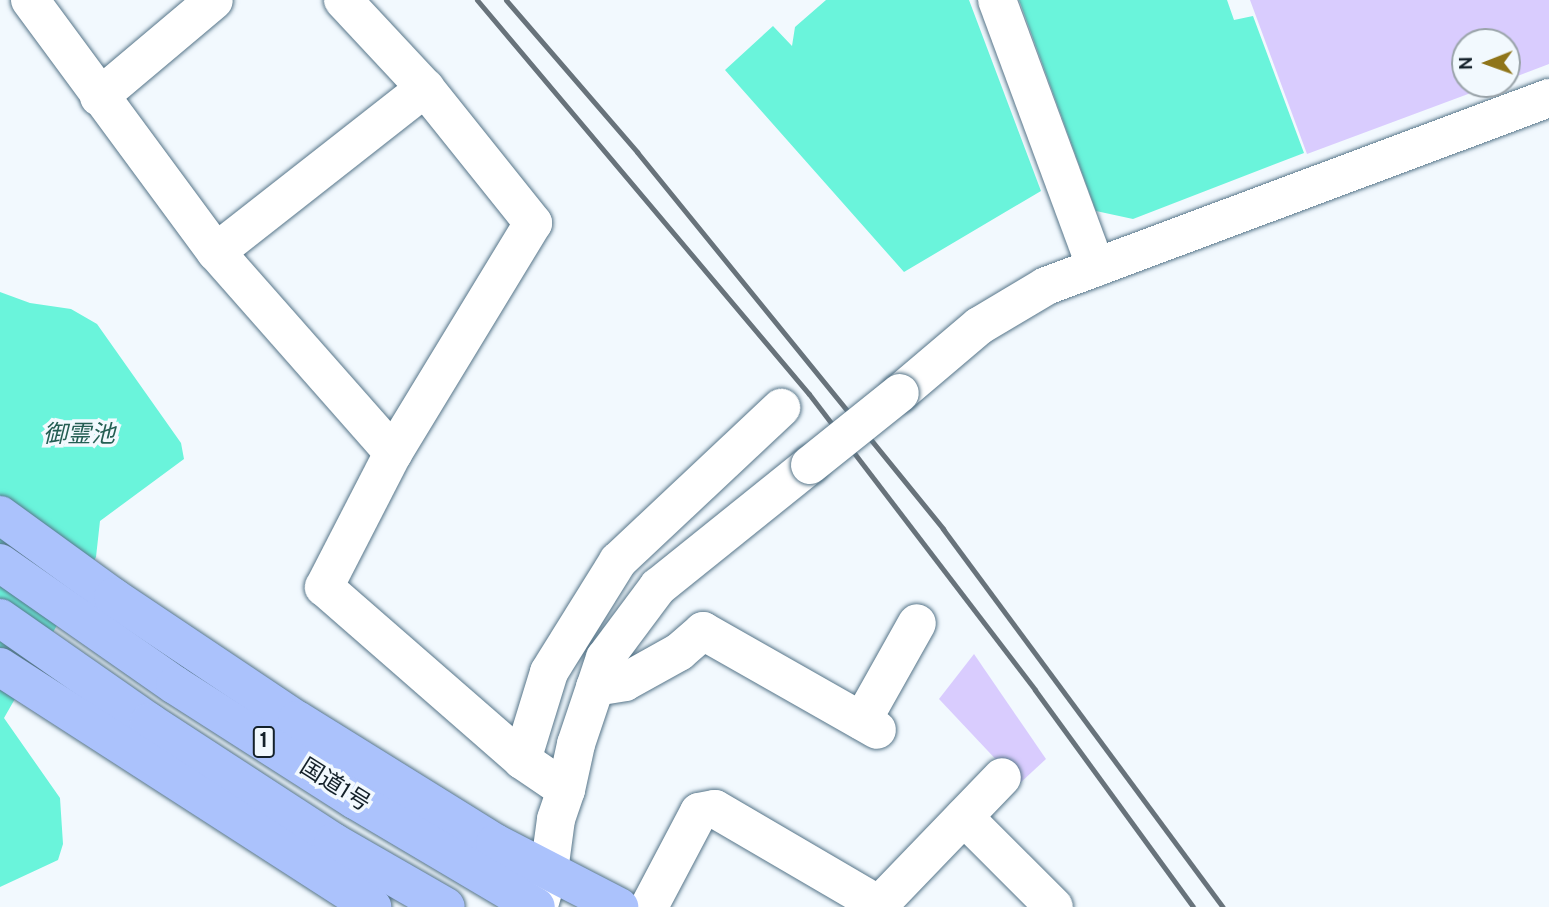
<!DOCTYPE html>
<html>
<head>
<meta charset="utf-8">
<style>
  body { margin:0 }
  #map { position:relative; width:1549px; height:907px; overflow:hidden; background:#f2f9fe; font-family:Overpass,"Noto Sans JP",sans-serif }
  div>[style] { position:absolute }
  .green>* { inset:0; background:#d9ccfe }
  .water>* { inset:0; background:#6af4db }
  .roads { filter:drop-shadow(0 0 2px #567589) drop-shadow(0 0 2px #567589) }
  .minor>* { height:38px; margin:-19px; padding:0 19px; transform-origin:19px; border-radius:19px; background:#fff }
  .highway>* { height:38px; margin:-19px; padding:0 19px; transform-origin:19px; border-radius:19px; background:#abc2fc }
  .rail>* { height:5px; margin:-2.5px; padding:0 2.5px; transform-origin:2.5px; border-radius:2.5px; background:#68737b }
  .bridges { filter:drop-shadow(0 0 2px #567589) drop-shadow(0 0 2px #567589) }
  .minor-bridge>* { height:38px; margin:-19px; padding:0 19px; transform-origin:19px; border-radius:19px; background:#fff }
  span { translate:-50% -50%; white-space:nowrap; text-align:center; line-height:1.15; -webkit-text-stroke:7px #f2f9fe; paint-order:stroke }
  .shield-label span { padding:2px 5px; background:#f2f9fe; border:2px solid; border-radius:5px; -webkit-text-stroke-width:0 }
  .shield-label { font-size:21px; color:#14212a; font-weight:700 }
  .street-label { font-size:23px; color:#14212a }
  .water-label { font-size:24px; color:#245e53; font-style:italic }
  .north { position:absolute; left:1451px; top:28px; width:70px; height:70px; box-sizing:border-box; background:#f2f9fe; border:2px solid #99a3a9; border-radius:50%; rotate:269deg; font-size:19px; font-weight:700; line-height:28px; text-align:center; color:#14212a }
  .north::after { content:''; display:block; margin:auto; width:24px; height:32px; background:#8f751a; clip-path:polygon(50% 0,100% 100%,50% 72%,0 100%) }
</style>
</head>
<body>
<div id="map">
  <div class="green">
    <div style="clip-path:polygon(1250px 0,1549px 0,1549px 64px,1507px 80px,1507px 42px,1465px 42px,1465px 84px,1495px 84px,1307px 154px)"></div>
    <div style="clip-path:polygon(974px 654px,1046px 759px,1019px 784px,939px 699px)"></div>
  </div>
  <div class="water">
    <div style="clip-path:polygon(826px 0,969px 0,1041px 191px,904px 272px,725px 70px,773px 26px,792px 46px,795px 27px)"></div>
    <div style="clip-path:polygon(1019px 0,1227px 0,1234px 20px,1253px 16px,1304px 153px,1133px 219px,1096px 211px)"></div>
    <div style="clip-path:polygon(0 292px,30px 303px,71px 309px,97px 324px,181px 443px,184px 459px,100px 521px,96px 557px,4px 718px,60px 798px,63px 844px,58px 860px,0 887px)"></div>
  </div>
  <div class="roads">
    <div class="minor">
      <div style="left:30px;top:0;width:313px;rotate:53.6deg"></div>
      <div style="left:216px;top:252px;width:268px;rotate:48.6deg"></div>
      <div style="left:343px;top:0;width:120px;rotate:47deg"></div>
      <div style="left:425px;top:88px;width:173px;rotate:51.3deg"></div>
      <div style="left:533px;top:223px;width:269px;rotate:121.3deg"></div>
      <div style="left:393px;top:453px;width:151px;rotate:117.2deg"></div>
      <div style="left:324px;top:587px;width:263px;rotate:41.1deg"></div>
      <div style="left:522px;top:760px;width:53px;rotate:34.3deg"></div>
      <div style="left:997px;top:0;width:285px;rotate:69.7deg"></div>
      <div style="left:99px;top:97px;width:150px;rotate:-40.1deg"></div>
      <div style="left:216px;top:252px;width:266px;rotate:-38.1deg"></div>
      <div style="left:900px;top:393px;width:104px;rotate:-40.3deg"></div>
      <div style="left:979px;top:326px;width:78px;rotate:-30.8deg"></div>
      <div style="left:1046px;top:286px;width:537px;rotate:-20.49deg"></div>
      <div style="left:595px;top:687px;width:30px;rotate:-9deg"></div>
      <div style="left:625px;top:682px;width:62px;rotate:-29.1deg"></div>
      <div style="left:679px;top:652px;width:32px;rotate:-41deg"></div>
      <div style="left:703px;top:631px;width:200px;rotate:29.6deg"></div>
      <div style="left:862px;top:721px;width:112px;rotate:-60.7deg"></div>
      <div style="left:522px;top:760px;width:92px;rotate:-72.9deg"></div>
      <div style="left:549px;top:672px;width:131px;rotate:-58.1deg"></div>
      <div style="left:618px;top:561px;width:224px;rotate:-43.2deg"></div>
      <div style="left:964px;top:817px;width:127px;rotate:45deg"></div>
      <div style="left:540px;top:902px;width:32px;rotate:-74deg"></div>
      <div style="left:549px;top:871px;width:52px;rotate:-82.3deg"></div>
      <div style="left:556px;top:819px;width:31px;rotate:-71deg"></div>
      <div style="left:566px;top:790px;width:47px;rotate:-77.7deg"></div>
      <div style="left:576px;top:744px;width:91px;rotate:-71.4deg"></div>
      <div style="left:605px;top:658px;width:89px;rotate:-53.3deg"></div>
      <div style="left:658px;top:587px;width:195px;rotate:-38.8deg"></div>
      <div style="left:651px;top:903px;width:103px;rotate:-62.2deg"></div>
      <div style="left:699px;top:812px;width:16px;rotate:-11deg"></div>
      <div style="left:715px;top:809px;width:190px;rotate:30.3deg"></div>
      <div style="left:877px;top:907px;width:180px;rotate:-46.1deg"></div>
    </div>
    <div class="highway">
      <div style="left:0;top:515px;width:140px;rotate:36deg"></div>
      <div style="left:113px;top:597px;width:221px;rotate:33.8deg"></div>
      <div style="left:297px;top:720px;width:233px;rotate:31.8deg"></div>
      <div style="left:495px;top:843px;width:140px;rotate:27.3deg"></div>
      <div style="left:0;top:563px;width:213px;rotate:34.9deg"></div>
      <div style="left:175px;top:685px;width:214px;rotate:32.6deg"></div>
      <div style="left:355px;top:800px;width:210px;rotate:30.6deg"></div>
      <div style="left:0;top:618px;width:182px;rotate:34.9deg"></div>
      <div style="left:149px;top:722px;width:220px;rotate:33.1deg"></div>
      <div style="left:333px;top:842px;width:130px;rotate:29.9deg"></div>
      <div style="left:0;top:667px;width:443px;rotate:32.8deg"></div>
    </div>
  </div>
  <div class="rail">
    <div style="left:477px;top:0;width:515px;rotate:49.88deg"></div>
    <div style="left:809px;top:394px;width:372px;rotate:52.6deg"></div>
    <div style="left:1035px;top:690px;width:268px;rotate:53.9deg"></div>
    <div style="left:506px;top:0;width:201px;rotate:49.2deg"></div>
    <div style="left:637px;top:152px;width:486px;rotate:50.9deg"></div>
    <div style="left:943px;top:529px;width:470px;rotate:53.5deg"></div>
  </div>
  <div class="bridges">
    <div class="minor-bridge">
      <div style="left:810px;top:465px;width:115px;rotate:-38.7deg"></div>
    </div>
  </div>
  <div class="shield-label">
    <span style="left:264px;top:742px">1</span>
  </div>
  <div class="street-label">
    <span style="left:334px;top:787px;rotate:32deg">国道1号</span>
  </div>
  <div class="water-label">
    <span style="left:79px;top:437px">御霊池</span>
  </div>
  <div class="north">N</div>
</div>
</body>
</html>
